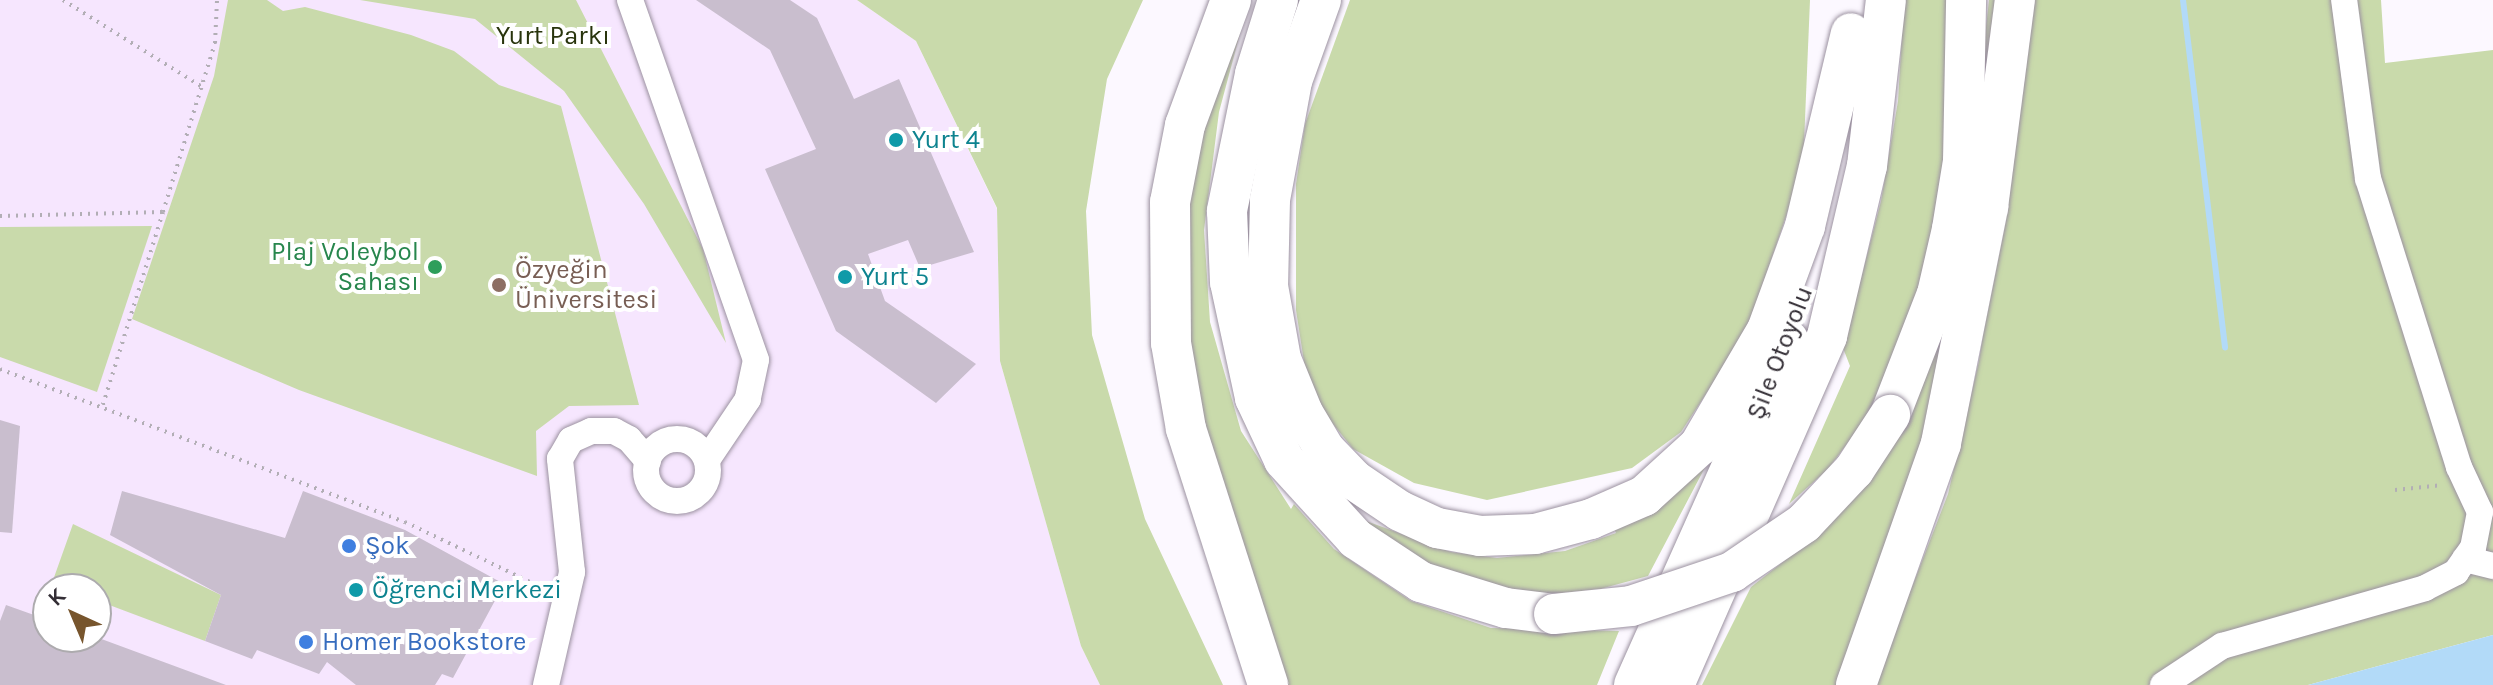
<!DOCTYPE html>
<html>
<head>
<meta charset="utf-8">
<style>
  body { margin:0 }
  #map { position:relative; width:2493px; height:685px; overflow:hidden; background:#fcf8ff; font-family:Karla,sans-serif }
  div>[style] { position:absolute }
  .built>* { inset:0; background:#f6e6fe }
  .green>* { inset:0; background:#c9daab }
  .water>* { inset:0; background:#b2daf8 }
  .stream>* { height:6px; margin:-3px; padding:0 3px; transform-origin:3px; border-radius:3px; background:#b2daf8 }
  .building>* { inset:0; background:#c9bece }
  .path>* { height:4px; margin-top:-2px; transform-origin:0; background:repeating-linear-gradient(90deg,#b2aeb5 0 2px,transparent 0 8px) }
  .roads { filter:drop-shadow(0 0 2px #9c92a1) drop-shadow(0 0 2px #9c92a1) }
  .minor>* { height:26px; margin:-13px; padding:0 13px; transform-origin:13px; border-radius:13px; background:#fff }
  .minor>.ring { margin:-13px; padding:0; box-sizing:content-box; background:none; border:26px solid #fff; border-radius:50% }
  .highway>* { height:40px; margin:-20px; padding:0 20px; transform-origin:20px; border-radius:20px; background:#fff }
  .bridges { filter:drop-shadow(0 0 2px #9c92a1) drop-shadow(0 0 2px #9c92a1) }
  .highway-bridge>* { height:40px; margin:-20px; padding:0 20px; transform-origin:20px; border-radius:20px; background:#fff }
  .dots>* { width:22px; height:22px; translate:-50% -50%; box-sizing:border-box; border:4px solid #fff; border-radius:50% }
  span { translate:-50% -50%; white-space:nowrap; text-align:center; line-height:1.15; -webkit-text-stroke:8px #fff; paint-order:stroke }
  .park-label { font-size:26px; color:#28340c }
  .culture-label { font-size:26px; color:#0d838f }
  .left { translate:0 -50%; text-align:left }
  .leisure-label { font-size:26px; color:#27864d }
  .right { translate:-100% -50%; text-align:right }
  .education-label { font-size:26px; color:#785e54 }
  .street-label { font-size:26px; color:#332e35 }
  .shop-label { font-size:26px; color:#366cbe }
  .north { position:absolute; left:32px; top:573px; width:80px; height:80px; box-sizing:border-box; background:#fff; border:2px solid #adabae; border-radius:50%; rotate:316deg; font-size:22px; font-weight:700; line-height:32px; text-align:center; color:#332e35 }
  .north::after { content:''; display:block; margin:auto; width:28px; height:36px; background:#77552d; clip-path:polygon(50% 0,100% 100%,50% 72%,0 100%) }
</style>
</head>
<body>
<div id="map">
  <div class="built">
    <div style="clip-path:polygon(evenodd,0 0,857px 0,916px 41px,997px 209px,1000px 361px,1081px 646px,1100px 685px,0 685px,0 0,48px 589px,96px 589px,96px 637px,48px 637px,48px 589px)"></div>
  </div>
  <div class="green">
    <div style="clip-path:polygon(228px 0,267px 0,283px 11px,305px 7px,411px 35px,454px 51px,499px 85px,561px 106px,639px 405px,569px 406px,536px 431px,537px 476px,299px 390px,132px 319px,214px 76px)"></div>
    <div style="clip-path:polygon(360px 0,576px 0,703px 249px,726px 343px,644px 204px,564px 91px,475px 19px)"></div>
    <div style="clip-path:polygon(857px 0,1143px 0,1107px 79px,1086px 211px,1092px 335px,1145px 519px,1223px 685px,1100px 685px,1081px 646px,1000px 361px,997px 208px,916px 41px)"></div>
    <div style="clip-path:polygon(1249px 0,1219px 112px,1204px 230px,1210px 322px,1241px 431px,1291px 509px,1294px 504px,1334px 549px,1411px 601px,1491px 628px,1619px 631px,1597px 685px,1285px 685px,1193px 384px,1186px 242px,1192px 175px,1205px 108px)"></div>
    <div style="clip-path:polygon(1350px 0,1810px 0,1803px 167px,1746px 333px,1681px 432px,1632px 468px,1487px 500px,1414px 483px,1353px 449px,1309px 394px,1296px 310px,1296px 184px,1305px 124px)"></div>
    <div style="clip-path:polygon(1904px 0,1949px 0,1948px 130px,1930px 240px,1913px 310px,1877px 404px,1828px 469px,1789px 504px,1850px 366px,1843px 348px,1881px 201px,1898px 101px)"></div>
    <div style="clip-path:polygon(1989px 0,2000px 0,1955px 312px,1906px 507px,1839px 685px,1702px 685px,1751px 587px,1811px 540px,1880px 467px,1955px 312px)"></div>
    <div style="clip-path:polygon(2034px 0,2381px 0,2385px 63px,2493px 50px,2493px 635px,2308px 685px,1874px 685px,1948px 494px,1979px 361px)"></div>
    <div style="clip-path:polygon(152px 226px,97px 392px,0 357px,0 227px)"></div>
    <div style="clip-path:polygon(1711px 456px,1648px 576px,1600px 589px,1534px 596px,1428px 565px,1365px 526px,1366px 521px,1451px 552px,1497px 558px,1565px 551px,1616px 533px,1613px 526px)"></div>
    <div style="clip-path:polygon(73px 524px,221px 595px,205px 641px,96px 600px,96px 589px,52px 583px)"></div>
  </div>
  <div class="water">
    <div style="clip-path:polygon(2493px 635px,2493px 685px,2308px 685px)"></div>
  </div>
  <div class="stream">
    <div style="left:2183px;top:0;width:350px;rotate:83.1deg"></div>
  </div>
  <div class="building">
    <div style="clip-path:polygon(696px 0,790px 0,817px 18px,854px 99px,899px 79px,974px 252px,920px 268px,908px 240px,868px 254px,885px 301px,976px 364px,936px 403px,836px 331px,765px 169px,816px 149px,770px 50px)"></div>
    <div style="clip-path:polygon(0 420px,20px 426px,12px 533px,0 532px)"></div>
    <div style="clip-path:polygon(122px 491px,285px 538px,303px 491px,405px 530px,504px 584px,453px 678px,442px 674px,435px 685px,356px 685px,327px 662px,319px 674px,257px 650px,252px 659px,205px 641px,221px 595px,110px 535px)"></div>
    <div style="clip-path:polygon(6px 605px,48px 620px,48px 637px,96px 637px,226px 685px,0 685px,0 621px)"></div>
  </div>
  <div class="path">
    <div style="left:63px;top:0;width:164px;rotate:32deg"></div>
    <div style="left:163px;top:212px;width:177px;rotate:-72.9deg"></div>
    <div style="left:215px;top:43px;width:43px;rotate:-87.3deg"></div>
    <div style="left:0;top:216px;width:163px;rotate:-1.4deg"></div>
    <div style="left:163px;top:212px;width:202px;rotate:107.3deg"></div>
    <div style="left:0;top:369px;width:433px;rotate:20.7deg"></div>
    <div style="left:405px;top:522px;width:155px;rotate:25.6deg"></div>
    <div style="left:2395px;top:490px;width:48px;rotate:-5.9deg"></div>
  </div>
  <div class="roads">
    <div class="minor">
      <div style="left:630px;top:0;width:381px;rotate:70.7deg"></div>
      <div style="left:756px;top:360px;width:40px;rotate:102deg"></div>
      <div style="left:748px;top:399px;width:73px;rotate:123.9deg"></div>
      <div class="ring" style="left:646px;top:439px;width:36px;height:36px"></div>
      <div style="left:2465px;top:559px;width:29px;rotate:14deg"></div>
      <div style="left:546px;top:685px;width:116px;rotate:-77deg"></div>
      <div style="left:572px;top:572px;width:114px;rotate:-96.1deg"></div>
      <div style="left:560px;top:459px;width:22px;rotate:-60deg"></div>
      <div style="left:571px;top:440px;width:22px;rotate:-24deg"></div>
      <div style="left:591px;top:431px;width:23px"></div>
      <div style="left:614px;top:431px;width:17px;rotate:28deg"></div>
      <div style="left:629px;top:439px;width:29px;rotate:49deg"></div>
      <div style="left:2163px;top:685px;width:71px;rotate:-33.5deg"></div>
      <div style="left:2222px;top:646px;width:211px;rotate:-15.9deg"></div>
      <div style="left:2425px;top:588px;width:35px;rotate:-27deg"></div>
      <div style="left:2456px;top:572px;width:29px;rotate:-55deg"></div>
      <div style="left:2473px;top:548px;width:37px;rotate:-79deg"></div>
      <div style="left:2480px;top:512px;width:50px;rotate:-115deg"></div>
      <div style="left:2459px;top:467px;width:302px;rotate:-107.5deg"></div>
      <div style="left:2368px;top:179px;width:181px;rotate:-97.6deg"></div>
    </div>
    <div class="highway">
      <div style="left:1231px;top:0;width:133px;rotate:110.2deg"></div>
      <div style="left:1185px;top:125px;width:78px;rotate:101deg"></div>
      <div style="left:1170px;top:202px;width:141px;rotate:89.6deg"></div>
      <div style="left:1171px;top:343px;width:87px;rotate:80.1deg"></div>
      <div style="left:1186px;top:429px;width:269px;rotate:72.2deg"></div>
      <div style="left:1278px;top:0;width:77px;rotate:107.3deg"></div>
      <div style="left:1255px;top:74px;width:140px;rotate:101.6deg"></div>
      <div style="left:1227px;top:211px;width:71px;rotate:87.6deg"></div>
      <div style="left:1230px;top:282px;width:119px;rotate:77.8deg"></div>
      <div style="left:1255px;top:398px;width:68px;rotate:64.9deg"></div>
      <div style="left:1284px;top:460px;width:107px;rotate:47.7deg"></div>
      <div style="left:1356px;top:539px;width:78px;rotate:33.5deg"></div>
      <div style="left:1421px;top:582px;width:89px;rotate:17deg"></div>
      <div style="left:1506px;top:608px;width:48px;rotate:7.1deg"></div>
      <div style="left:1321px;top:0;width:86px;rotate:109.7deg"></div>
      <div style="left:1292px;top:81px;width:121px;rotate:100.5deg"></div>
      <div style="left:1270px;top:200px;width:86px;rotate:91.3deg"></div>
      <div style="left:1268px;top:286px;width:74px;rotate:79.9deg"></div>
      <div style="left:1281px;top:359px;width:58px;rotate:67.8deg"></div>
      <div style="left:1303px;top:413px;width:43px;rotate:59.3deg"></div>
      <div style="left:1325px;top:450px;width:42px;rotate:46deg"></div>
      <div style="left:1354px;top:480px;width:55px;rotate:34deg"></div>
      <div style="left:1400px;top:511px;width:41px;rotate:24.7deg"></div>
      <div style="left:1437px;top:528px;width:44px;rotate:10.5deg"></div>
      <div style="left:1480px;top:536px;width:55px;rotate:-2.1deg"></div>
      <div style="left:1535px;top:534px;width:58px;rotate:-15deg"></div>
      <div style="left:1591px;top:519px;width:58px;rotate:-23.5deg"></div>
      <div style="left:1644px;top:496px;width:74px;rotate:-42.3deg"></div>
      <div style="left:1699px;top:446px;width:134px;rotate:-59.6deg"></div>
      <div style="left:1767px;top:330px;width:111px;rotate:-69.9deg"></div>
      <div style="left:1805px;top:226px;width:198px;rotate:-76.6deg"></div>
      <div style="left:1890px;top:415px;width:130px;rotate:-68.8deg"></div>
      <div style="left:1937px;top:294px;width:67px;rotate:-77deg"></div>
      <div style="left:1952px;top:229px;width:69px;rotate:-80.8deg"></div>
      <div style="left:1963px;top:161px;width:161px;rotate:-88.9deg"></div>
      <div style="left:1634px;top:685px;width:378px;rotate:-65.9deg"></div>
      <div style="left:1674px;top:685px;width:381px;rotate:-66.3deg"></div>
      <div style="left:1827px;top:336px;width:175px;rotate:-76.8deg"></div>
      <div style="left:1867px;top:166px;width:167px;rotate:-83.5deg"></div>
      <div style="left:1856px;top:685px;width:256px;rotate:-70.6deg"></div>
      <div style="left:1941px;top:443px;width:241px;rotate:-78.7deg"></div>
      <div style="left:1988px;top:207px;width:209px;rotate:-82.6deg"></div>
    </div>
  </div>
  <div class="bridges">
    <div class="highway-bridge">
      <div style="left:1554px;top:614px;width:77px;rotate:-5.9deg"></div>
      <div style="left:1631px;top:606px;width:107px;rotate:-18.6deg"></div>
      <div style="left:1732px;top:572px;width:87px;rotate:-34.2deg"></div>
      <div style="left:1804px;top:523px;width:73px;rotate:-46.7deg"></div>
      <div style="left:1854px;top:470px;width:66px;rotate:-56.8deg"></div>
    </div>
  </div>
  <div class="dots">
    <div style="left:896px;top:140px;background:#0f9aa8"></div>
    <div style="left:435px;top:267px;background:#2e9e5b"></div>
    <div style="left:845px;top:277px;background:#0f9aa8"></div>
    <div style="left:499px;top:285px;background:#8d6e63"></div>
    <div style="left:349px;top:546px;background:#3f7fe0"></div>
    <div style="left:356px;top:590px;background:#0f9aa8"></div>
    <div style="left:306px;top:642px;background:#3f7fe0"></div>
  </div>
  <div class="park-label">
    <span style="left:553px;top:36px">Yurt Parkı</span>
  </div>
  <div class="culture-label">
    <span class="left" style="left:912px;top:140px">Yurt 4</span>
    <span class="left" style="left:861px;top:277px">Yurt 5</span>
    <span class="left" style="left:372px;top:590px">Öğrenci Merkezi</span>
  </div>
  <div class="leisure-label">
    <span class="right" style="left:419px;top:267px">Plaj Voleybol<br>Sahası</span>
  </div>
  <div class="education-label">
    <span class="left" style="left:515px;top:285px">Özyeğin<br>Üniversitesi</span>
  </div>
  <div class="street-label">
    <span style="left:1780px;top:353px;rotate:-69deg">Şile Otoyolu</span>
  </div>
  <div class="shop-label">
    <span class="left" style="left:365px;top:546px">Şok</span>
    <span class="left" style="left:322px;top:642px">Homer Bookstore</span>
  </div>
  <div class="north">K</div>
</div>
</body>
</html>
